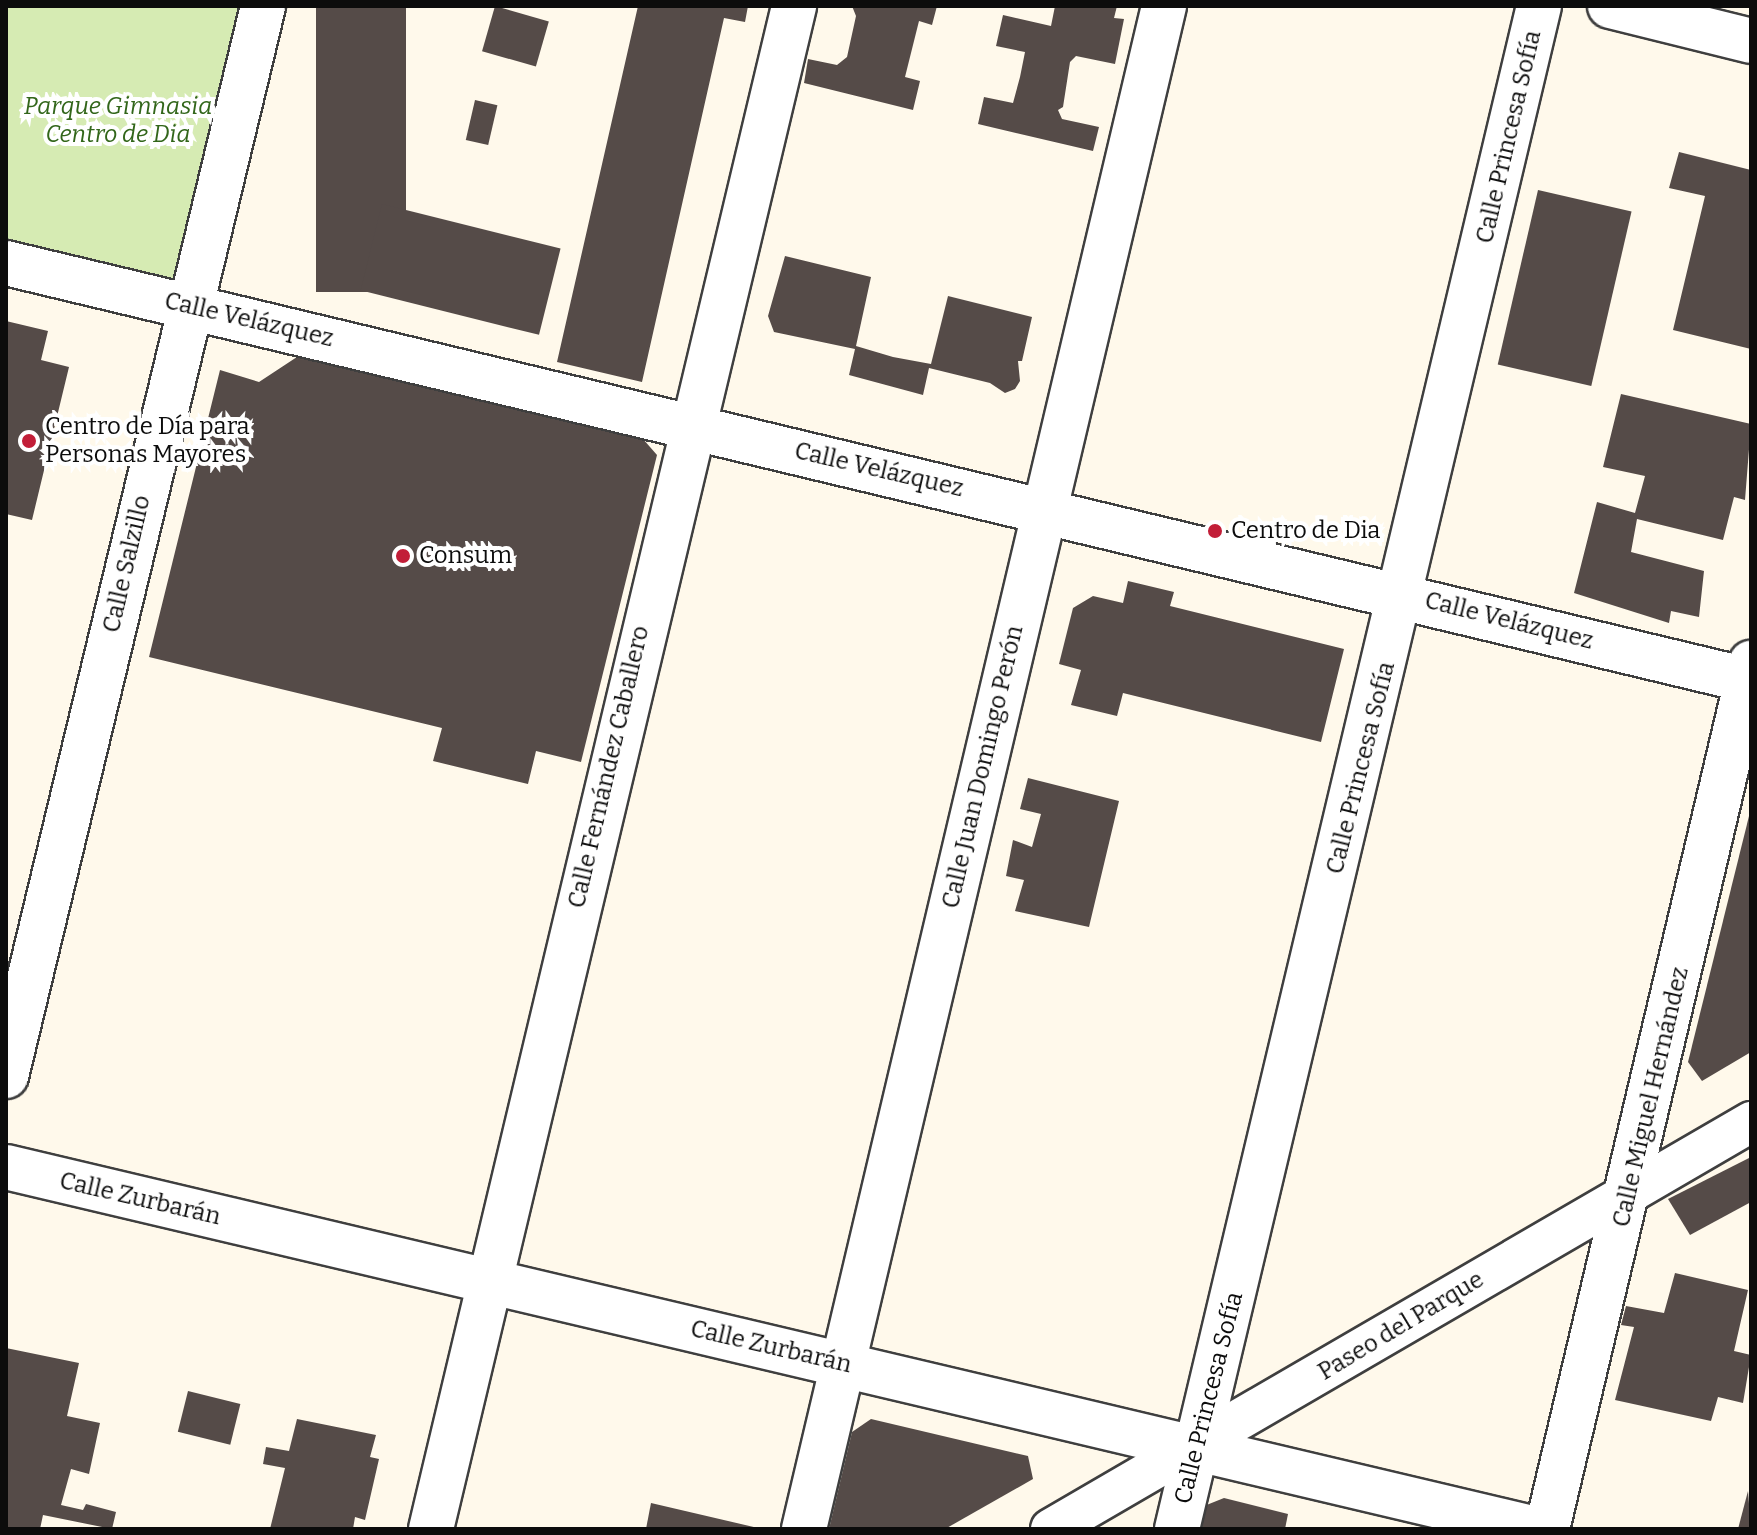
<!DOCTYPE html>
<meta charset="utf-8">
<style>
body{margin:0}
#map{position:relative;width:1757px;height:1535px;overflow:hidden;background:#fff9eb;font-family:Bitter,serif}
div>[style]{position:absolute}
[style*='--x']{left:calc(var(--x)*1px);top:calc(var(--y)*1px);width:calc(var(--w)*1px);rotate:calc(var(--a)*1deg)}
.green>*{inset:0;background:#d6ebb3}
.building>*{inset:0;background:#554b48;transform-origin:0 0}
.roads{filter:drop-shadow(2px 0 #3f3f3f) drop-shadow(-2px 0 #3f3f3f) drop-shadow(0 2px #3f3f3f) drop-shadow(0 -2px #3f3f3f)}
.pedestrian>*{height:40px;margin:-20px;padding:0 20px;transform-origin:20px;border-radius:20px;background:#fff}
.minor>*{height:44px;margin:-22px;padding:0 22px;transform-origin:22px;border-radius:22px;background:#fff}
.dots>*{width:22px;height:22px;translate:-50% -50%;box-sizing:border-box;border:4px solid #fff;border-radius:50%}
span{translate:-50% -50%;white-space:nowrap;text-align:center;line-height:1.15;-webkit-text-stroke:8px #fff;paint-order:stroke}
.park-label{font-size:24px;color:#32661a;font-style:italic}
.street-label{font-size:24px;color:#0c0c0c}
.poi-label{font-size:24px;color:#0c0c0c}
.left{translate:0 -50%;text-align:left}
.frame{position:absolute;inset:0;border:8px solid #0c0c0c;pointer-events:none}
</style>
<div id="map">
<div class="green">
<i style="clip-path:polygon(6px 6px,263px 6px,188px 306px,6px 263px)"></i>
</div>
<div class="building">
<i style="left:316px;top:6px;width:90px;height:286px"></i>
<i style="left:495px;top:6px;width:56px;height:47px;rotate:16deg"></i>
<i style="clip-path:polygon(638px 6px,748px 6px,745px 22px,724px 18px,642px 382px,557px 362px)"></i>
<i style="clip-path:polygon(852px 6px,937px 6px,932px 25px,919px 21px,905px 77px,920px 81px,913px 110px,804px 83px,808px 59px,837px 65px,847px 57px,856px 16px)"></i>
<i style="clip-path:polygon(1055px 6px,1117px 6px,1114px 18px,1124px 19px,1115px 64px,1076px 56px,1070px 62px,1063px 107px,1058px 110px,1062px 119px,1099px 127px,1093px 151px,978px 124px,984px 97px,1013px 103px,1020px 77px,1025px 52px,996px 46px,1003px 15px,1051px 26px)"></i>
<i style="left:475px;top:100px;width:23px;height:41px;rotate:13deg"></i>
<i style="clip-path:polygon(1679px 152px,1751px 170px,1751px 349px,1673px 330px,1705px 196px,1669px 188px)"></i>
<i style="left:1538px;top:190px;width:96px;height:179px;rotate:13deg"></i>
<i style="left:382px;top:204px;width:184px;height:89px;rotate:14deg"></i>
<i style="clip-path:polygon(785px 256px,871px 277px,856px 346px,893px 357px,931px 364px,948px 296px,1032px 317px,1022px 361px,1018px 361px,1020px 381px,1015px 389px,1005px 393px,990px 383px,929px 368px,923px 395px,849px 375px,855px 349px,774px 332px,768px 316px)"></i>
<i style="clip-path:polygon(6px 321px,48px 331px,41px 360px,69px 367px,32px 520px,6px 514px)"></i>
<i style="clip-path:polygon(300px 355px,643px 439px,657px 455px,581px 762px,536px 751px,528px 784px,433px 761px,442px 728px,149px 657px,220px 370px,259px 382px)"></i>
<i style="clip-path:polygon(1621px 394px,1751px 424px,1745px 500px,1734px 497px,1723px 540px,1637px 519px,1631px 552px,1704px 571px,1699px 617px,1671px 611px,1669px 623px,1574px 593px,1597px 502px,1635px 513px,1645px 476px,1603px 467px)"></i>
<i style="clip-path:polygon(1128px 581px,1174px 592px,1170px 606px,1344px 649px,1321px 742px,1123px 693px,1117px 716px,1071px 705px,1081px 670px,1059px 664px,1073px 608px,1093px 596px,1123px 603px)"></i>
<i style="clip-path:polygon(1028px 778px,1119px 801px,1089px 927px,1015px 911px,1024px 880px,1006px 876px,1013px 840px,1032px 847px,1041px 814px,1020px 809px)"></i>
<i style="clip-path:polygon(1751px 808px,1751px 1052px,1702px 1081px,1688px 1062px)"></i>
<i style="clip-path:polygon(1751px 1157px,1751px 1202px,1690px 1235px,1668px 1199px)"></i>
<i style="clip-path:polygon(1675px 1273px,1748px 1290px,1734px 1351px,1751px 1355px,1743px 1403px,1718px 1397px,1711px 1421px,1615px 1400px,1634px 1327px,1621px 1325px,1626px 1306px,1664px 1313px)"></i>
<i style="clip-path:polygon(6px 1348px,79px 1363px,67px 1416px,100px 1423px,89px 1474px,71px 1469px,61px 1505px,83px 1510px,86px 1504px,116px 1512px,112px 1529px,43px 1515px,40px 1529px,6px 1529px)"></i>
<i style="left:188px;top:1391px;width:54px;height:42px;rotate:14deg"></i>
<i style="clip-path:polygon(297px 1419px,376px 1435px,370px 1457px,379px 1459px,365px 1520px,355px 1517px,353px 1529px,270px 1529px,285px 1468px,263px 1464px,266px 1447px,289px 1451px)"></i>
<i style="clip-path:polygon(871px 1419px,1028px 1456px,1033px 1479px,945px 1529px,829px 1529px,852px 1432px)"></i>
<i style="clip-path:polygon(1748px 1491px,1751px 1529px,1738px 1529px)"></i>
<i style="clip-path:polygon(1224px 1498px,1288px 1514px,1285px 1529px,1199px 1529px,1204px 1506px)"></i>
<i style="clip-path:polygon(651px 1503px,758px 1528px,758px 1529px,646px 1529px)"></i>
</div>
<div class="roads">
<div class="pedestrian">
<i style="--x:1051;--y:1529;--w:810;--a:-30.17"></i>
</div>
<div class="minor">
<i style="--x:1610;--y:6;--w:145;--a:13.9"></i>
<i style="--x:6;--y:263;--w:1794;--a:13.47"></i>
<i style="--x:6;--y:1076;--w:1100;--a:-76.49"></i>
<i style="--x:6;--y:1167;--w:1572;--a:13.31"></i>
<i style="--x:431;--y:1529;--w:1566;--a:-76.59"></i>
<i style="--x:804;--y:1529;--w:1565;--a:-76.7"></i>
<i style="--x:1177;--y:1529;--w:1565;--a:-76.63"></i>
<i style="--x:1547;--y:1529;--w:890;--a:-76.74"></i>
</div>
</div>
<div class="dots">
<i style="left:29px;top:441px;background:#c21e38"></i>
<i style="left:1215px;top:531px;background:#c21e38"></i>
<i style="left:403px;top:556px;background:#c21e38"></i>
</div>
<div class="park-label">
<span style="left:118px;top:121px">Parque Gimnasia<br>Centro de Dia</span>
</div>
<div class="street-label">
<span style="left:1509px;top:137px;rotate:-77deg">Calle Princesa Sofía</span>
<span style="left:249px;top:320px;rotate:13deg">Calle Velázquez</span>
<span style="left:879px;top:470px;rotate:13deg">Calle Velázquez</span>
<span style="left:127px;top:564px;rotate:-77deg">Calle Salzillo</span>
<span style="left:1509px;top:621px;rotate:14deg">Calle Velázquez</span>
<span style="left:609px;top:767px;rotate:-77deg">Calle Fernández Caballero</span>
<span style="left:983px;top:767px;rotate:-77deg">Calle Juan Domingo Perón</span>
<span style="left:1361px;top:768px;rotate:-76deg">Calle Princesa Sofía</span>
<span style="left:1651px;top:1097px;rotate:-77deg">Calle Miguel Hernández</span>
<span style="left:140px;top:1199px;rotate:13deg">Calle Zurbarán</span>
<span style="left:1401px;top:1326px;rotate:-31deg">Paseo del Parque</span>
<span style="left:771px;top:1347px;rotate:13deg">Calle Zurbarán</span>
<span style="left:1209px;top:1398px;rotate:-76deg">Calle Princesa Sofía</span>
</div>
<div class="poi-label">
<span class="left" style="left:45px;top:441px">Centro de Día para<br>Personas Mayores</span>
<span class="left" style="left:1231px;top:531px">Centro de Dia</span>
<span class="left" style="left:419px;top:556px">Consum</span>
</div>
<div class="frame"></div>
</div>
